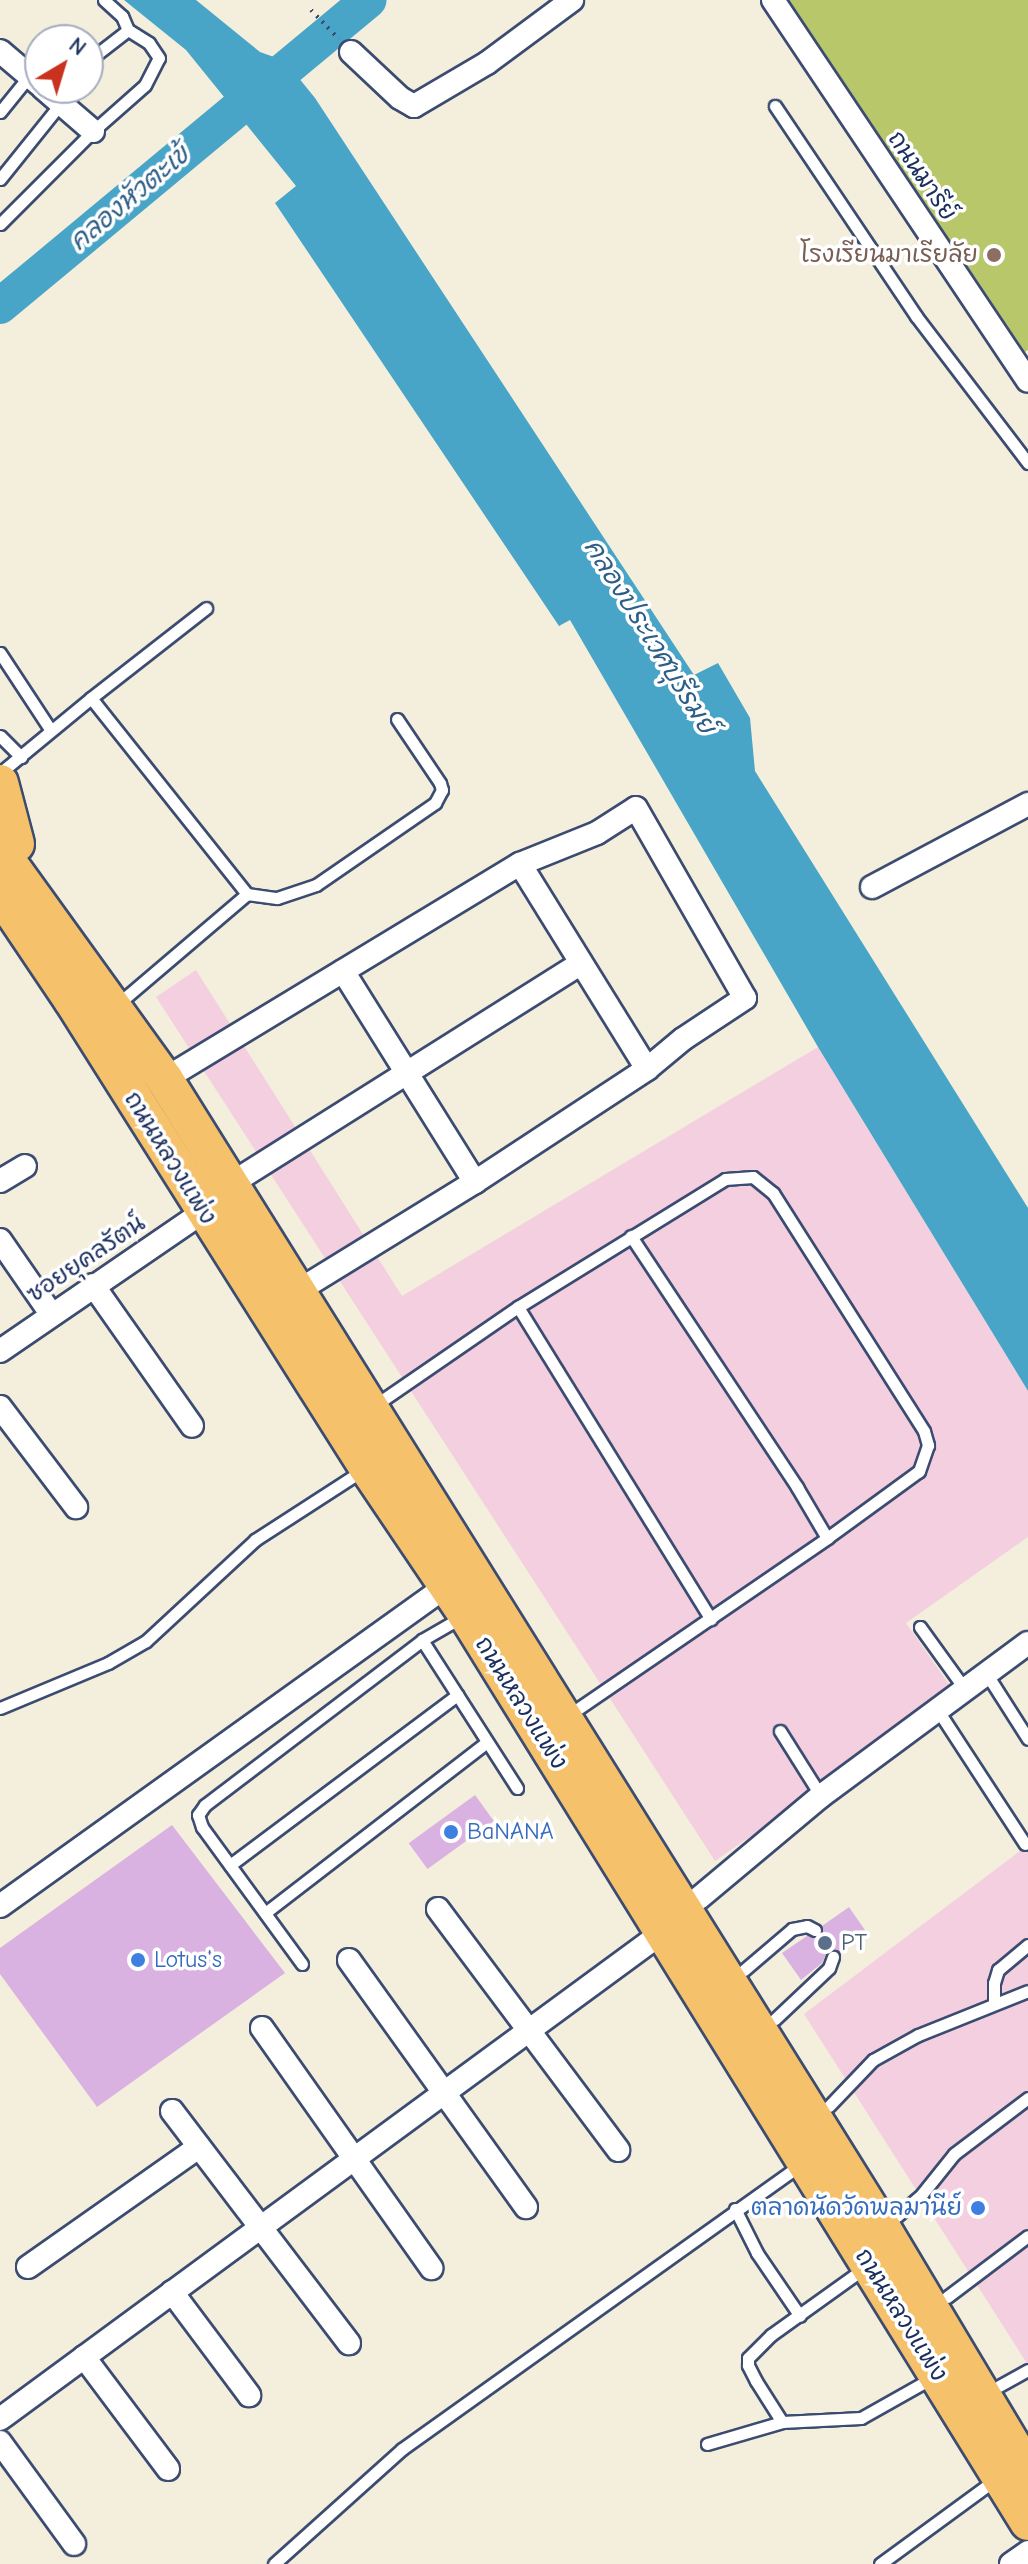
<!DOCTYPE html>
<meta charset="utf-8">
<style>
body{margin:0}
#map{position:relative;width:1028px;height:2564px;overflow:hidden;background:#f4efdc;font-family:"Comic Neue","Playpen Sans Thai",sans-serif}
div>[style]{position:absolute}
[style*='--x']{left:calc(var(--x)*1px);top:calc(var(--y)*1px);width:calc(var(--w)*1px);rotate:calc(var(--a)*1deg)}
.built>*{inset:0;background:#f3cfe0}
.green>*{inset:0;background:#b7c769}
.water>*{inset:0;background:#48a5c7}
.river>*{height:36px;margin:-18px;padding:0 18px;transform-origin:18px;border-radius:18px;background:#48a5c7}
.building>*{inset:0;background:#dab2e2;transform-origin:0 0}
.path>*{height:4px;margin-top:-2px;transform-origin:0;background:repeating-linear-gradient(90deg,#3c4c71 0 2px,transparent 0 8px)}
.roads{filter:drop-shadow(2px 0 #3c4c71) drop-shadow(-2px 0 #3c4c71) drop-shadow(0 2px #3c4c71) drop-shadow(0 -2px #3c4c71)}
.service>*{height:11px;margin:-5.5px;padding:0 5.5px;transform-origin:5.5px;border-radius:5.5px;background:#fff}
.minor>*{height:22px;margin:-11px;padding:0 11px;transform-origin:11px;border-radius:11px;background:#fff}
.primary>*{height:36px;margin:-18px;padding:0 18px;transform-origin:18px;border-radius:18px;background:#f5c16b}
.dots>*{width:22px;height:22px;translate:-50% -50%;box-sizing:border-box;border:4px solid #fff;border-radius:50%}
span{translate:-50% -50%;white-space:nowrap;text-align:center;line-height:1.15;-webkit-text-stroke:7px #fff;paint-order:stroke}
.street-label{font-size:24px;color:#1b2f5e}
.education-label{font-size:24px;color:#785e54}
.right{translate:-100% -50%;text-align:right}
.shop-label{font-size:24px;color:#366cbe}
.left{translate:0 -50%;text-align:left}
.service-label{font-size:24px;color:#4e5e75}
.water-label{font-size:26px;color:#2d5e88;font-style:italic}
.north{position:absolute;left:24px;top:24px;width:80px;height:80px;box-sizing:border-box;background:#fff;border:2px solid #a4acbf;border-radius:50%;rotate:38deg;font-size:22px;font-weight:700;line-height:32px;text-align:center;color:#1b2f5e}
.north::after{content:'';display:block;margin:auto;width:28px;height:36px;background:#c8321e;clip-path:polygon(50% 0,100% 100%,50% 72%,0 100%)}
</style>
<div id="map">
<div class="built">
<i style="clip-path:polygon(196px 970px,402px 1296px,818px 1047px,1028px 1391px,1028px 1537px,906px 1623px,951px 1687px,807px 1797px,715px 1861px,156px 997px)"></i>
<i style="clip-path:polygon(1028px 1845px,1028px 2365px,804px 2014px)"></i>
</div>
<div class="green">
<i style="clip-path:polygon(789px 0,1028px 0,1028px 350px,1025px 352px)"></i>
</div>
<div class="water">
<i style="clip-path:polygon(124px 0,196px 0,260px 52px,285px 61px,315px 98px,694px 675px,718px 663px,750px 718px,755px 771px,1028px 1208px,1028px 1391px,818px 1047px,570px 620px,559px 626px,275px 203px,296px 186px,186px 50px)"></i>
</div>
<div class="river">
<i style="--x:0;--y:306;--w:479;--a:-39.7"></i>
</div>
<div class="building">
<i style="left:475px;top:1795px;width:32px;height:82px;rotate:54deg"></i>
<i style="clip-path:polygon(172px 1825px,285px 1973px,97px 2107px,0 1974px,0 1948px)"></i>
<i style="clip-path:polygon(849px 1907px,867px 1933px,840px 1952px,828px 1950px,822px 1963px,801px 1980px,782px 1953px,807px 1936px,820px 1937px,822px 1926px)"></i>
</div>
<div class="path">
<i style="--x:311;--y:10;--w:40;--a:46"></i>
</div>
<div class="roads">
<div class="service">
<i style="--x:104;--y:0;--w:24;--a:42"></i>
<i style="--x:122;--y:16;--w:15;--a:67"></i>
<i style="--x:775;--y:106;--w:253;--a:56.1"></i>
<i style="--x:916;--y:316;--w:185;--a:52.7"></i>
<i style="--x:0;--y:112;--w:46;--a:-51.1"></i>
<i style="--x:0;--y:179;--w:97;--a:-51.2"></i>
<i style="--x:0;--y:224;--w:132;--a:-45"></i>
<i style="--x:93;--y:131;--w:69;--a:-41.5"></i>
<i style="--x:145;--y:85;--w:30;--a:-63"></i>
<i style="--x:159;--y:58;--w:18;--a:-124"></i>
<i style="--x:149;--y:43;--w:25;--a:-148"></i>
<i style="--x:128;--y:30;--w:51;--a:142.2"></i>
<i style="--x:0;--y:653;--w:91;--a:56.7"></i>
<i style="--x:91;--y:698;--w:146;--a:-38"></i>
<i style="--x:0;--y:736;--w:30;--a:45"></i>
<i style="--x:0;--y:773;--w:118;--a:-39.5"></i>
<i style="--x:91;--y:698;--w:251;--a:51.5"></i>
<i style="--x:247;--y:894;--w:160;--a:139.6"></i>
<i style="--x:247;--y:894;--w:30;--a:8"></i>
<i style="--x:277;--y:898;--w:41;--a:-18.4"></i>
<i style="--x:316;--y:885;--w:145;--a:-34.6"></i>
<i style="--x:435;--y:803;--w:15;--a:-62"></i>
<i style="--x:442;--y:790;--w:7;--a:-106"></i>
<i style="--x:440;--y:783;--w:77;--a:-123.9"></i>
<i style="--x:518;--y:1307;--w:367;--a:58.3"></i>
<i style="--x:384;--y:1399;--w:163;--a:-34.5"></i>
<i style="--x:518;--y:1307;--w:243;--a:-31.7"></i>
<i style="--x:725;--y:1179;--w:28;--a:-4"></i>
<i style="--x:753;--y:1177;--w:26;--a:39"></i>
<i style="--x:773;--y:1193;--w:282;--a:57.6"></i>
<i style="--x:924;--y:1431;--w:15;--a:74"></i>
<i style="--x:928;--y:1445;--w:28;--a:109"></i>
<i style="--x:919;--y:1471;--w:114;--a:143.9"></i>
<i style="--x:920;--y:1627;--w:75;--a:54.2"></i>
<i style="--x:422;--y:1640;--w:176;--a:57.3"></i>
<i style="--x:986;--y:1673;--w:78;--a:57.5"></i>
<i style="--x:0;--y:1708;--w:117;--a:-22.6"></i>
<i style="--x:108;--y:1663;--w:44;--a:-30.1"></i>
<i style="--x:146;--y:1641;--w:149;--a:-42.8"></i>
<i style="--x:255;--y:1540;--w:129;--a:-32.9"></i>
<i style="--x:579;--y:1708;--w:301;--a:-34.4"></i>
<i style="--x:827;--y:1538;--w:59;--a:-120.5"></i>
<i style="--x:797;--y:1487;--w:301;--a:-123.5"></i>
<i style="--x:937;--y:1709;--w:161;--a:56.9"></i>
<i style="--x:780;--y:1731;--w:77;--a:57.8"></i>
<i style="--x:230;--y:1865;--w:284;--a:-36.8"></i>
<i style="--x:265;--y:1913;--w:280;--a:-37.6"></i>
<i style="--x:302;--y:1964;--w:170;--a:-126.1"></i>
<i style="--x:202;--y:1827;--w:13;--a:-108"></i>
<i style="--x:198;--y:1815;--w:12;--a:-55"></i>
<i style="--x:205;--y:1805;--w:273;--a:-37.2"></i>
<i style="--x:422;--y:1640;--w:46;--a:-29.9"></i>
<i style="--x:744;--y:1970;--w:63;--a:-40.5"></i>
<i style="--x:792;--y:1929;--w:15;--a:-11"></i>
<i style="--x:807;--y:1926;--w:9;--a:27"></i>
<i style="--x:994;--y:2003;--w:20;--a:-90"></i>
<i style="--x:994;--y:1983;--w:14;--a:-73"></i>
<i style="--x:998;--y:1970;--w:39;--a:-40"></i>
<i style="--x:775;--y:2019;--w:74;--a:-43.4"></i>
<i style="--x:829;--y:1968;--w:12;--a:-70"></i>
<i style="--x:829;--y:2106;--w:64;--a:-46.3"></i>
<i style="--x:873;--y:2060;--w:51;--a:-29.1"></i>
<i style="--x:918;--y:2035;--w:118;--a:-21.8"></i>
<i style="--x:735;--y:2209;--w:49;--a:63.4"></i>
<i style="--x:757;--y:2253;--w:76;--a:55.7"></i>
<i style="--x:897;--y:2216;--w:33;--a:-41"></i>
<i style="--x:922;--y:2194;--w:51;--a:-51.3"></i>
<i style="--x:954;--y:2154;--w:93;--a:-37.1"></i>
<i style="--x:947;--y:2297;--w:101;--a:-37"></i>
<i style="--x:999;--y:2386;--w:33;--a:-29"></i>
<i style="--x:782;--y:2422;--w:49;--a:-122.4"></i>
<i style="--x:756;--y:2381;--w:18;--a:-117"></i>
<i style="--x:748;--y:2365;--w:7;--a:-90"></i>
<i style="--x:748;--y:2358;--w:33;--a:-45"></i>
<i style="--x:771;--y:2335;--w:117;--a:-35.6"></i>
<i style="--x:707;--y:2444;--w:78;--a:-16.3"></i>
<i style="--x:782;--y:2422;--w:79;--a:-2.9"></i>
<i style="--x:861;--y:2418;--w:81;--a:-29.4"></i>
<i style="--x:274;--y:2564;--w:172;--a:-41.9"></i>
<i style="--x:402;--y:2449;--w:491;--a:-35.5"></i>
<i style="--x:880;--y:2564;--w:144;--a:-36.2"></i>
</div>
<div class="minor">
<i style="--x:773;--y:0;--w:458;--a:56.2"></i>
<i style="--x:0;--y:51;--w:52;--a:40.4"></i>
<i style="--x:351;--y:52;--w:67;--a:43.2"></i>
<i style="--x:400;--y:98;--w:16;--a:30"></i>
<i style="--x:414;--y:106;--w:85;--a:-30.5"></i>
<i style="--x:487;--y:63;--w:106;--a:-36.5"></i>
<i style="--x:43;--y:88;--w:66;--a:40.7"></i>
<i style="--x:520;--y:864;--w:241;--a:58.2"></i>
<i style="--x:872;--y:887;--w:177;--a:-28"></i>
<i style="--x:343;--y:971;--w:249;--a:58"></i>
<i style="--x:173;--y:1074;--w:406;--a:-31.2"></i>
<i style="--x:520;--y:864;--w:83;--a:-21.9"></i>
<i style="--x:597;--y:833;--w:46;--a:-32.7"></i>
<i style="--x:636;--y:808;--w:219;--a:60.2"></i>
<i style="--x:745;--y:998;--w:74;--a:146.5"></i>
<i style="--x:683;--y:1039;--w:47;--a:140.2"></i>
<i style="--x:647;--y:1069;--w:206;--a:146.7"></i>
<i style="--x:475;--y:1182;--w:195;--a:148.4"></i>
<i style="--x:240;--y:1178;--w:403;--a:-32.2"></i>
<i style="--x:0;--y:1181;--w:29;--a:-31"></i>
<i style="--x:0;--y:1240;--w:90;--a:55.4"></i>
<i style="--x:93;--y:1285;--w:172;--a:54.9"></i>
<i style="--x:0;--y:1351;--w:246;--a:-34.4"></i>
<i style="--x:0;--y:1407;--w:126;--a:52.8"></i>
<i style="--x:699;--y:1898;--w:159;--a:-39.9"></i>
<i style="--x:821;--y:1796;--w:257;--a:-36.5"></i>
<i style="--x:0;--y:1906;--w:548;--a:-35.63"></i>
<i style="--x:438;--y:1909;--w:301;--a:53.2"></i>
<i style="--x:349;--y:1960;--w:304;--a:54.4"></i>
<i style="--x:262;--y:2028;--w:294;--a:54.8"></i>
<i style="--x:172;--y:2111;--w:292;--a:52.7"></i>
<i style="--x:28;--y:2267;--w:209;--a:-35.1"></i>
<i style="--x:172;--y:2292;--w:129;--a:53.2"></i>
<i style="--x:84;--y:2357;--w:140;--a:53.1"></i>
<i style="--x:0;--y:2419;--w:823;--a:-36.3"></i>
<i style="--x:0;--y:2442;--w:126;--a:54"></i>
<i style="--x:1011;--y:2564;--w:21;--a:-35"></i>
</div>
<div class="primary">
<i style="--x:0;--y:783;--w:63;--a:75.3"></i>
<i style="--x:0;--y:851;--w:282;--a:54.2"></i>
<i style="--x:165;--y:1080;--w:1357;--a:58.01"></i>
<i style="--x:884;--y:2231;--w:281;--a:59.1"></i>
<i style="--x:0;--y:893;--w:129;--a:56.1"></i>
<i style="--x:72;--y:1000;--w:552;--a:57.72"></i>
<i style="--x:367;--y:1467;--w:177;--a:56"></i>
<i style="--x:466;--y:1614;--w:1068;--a:58.24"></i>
</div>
</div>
<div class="dots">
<i style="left:994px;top:255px;background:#8d6e63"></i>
<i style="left:451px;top:1832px;background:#3f7fe0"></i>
<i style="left:825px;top:1943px;background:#5c6f8a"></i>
<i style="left:138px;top:1960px;background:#3f7fe0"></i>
<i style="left:978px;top:2208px;background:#3f7fe0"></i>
</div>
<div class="street-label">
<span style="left:922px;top:176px;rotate:56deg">ถนนมารีย์</span>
<span style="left:170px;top:1158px;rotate:58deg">ถนนหลวงแพ่ง</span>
<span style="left:86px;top:1259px;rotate:-34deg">ซอยยุคลรัตน์</span>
<span style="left:521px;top:1703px;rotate:58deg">ถนนหลวงแพ่ง</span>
<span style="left:901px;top:2315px;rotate:58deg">ถนนหลวงแพ่ง</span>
</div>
<div class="education-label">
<span class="right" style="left:978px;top:255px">โรงเรียนมาเรียลัย</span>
</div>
<div class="shop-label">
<span class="left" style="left:467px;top:1832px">BaNANA</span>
<span class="left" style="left:154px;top:1960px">Lotus's</span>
<span class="right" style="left:962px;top:2208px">ตลาดนัดวัดพลมานีย์</span>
</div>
<div class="service-label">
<span class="left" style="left:841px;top:1943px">PT</span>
</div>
<div class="water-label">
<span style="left:130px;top:199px;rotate:-40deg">คลองหัวตะเข้</span>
<span style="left:649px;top:637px;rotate:58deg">คลองประเวศบุรีรมย์</span>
</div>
<div class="north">N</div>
</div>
